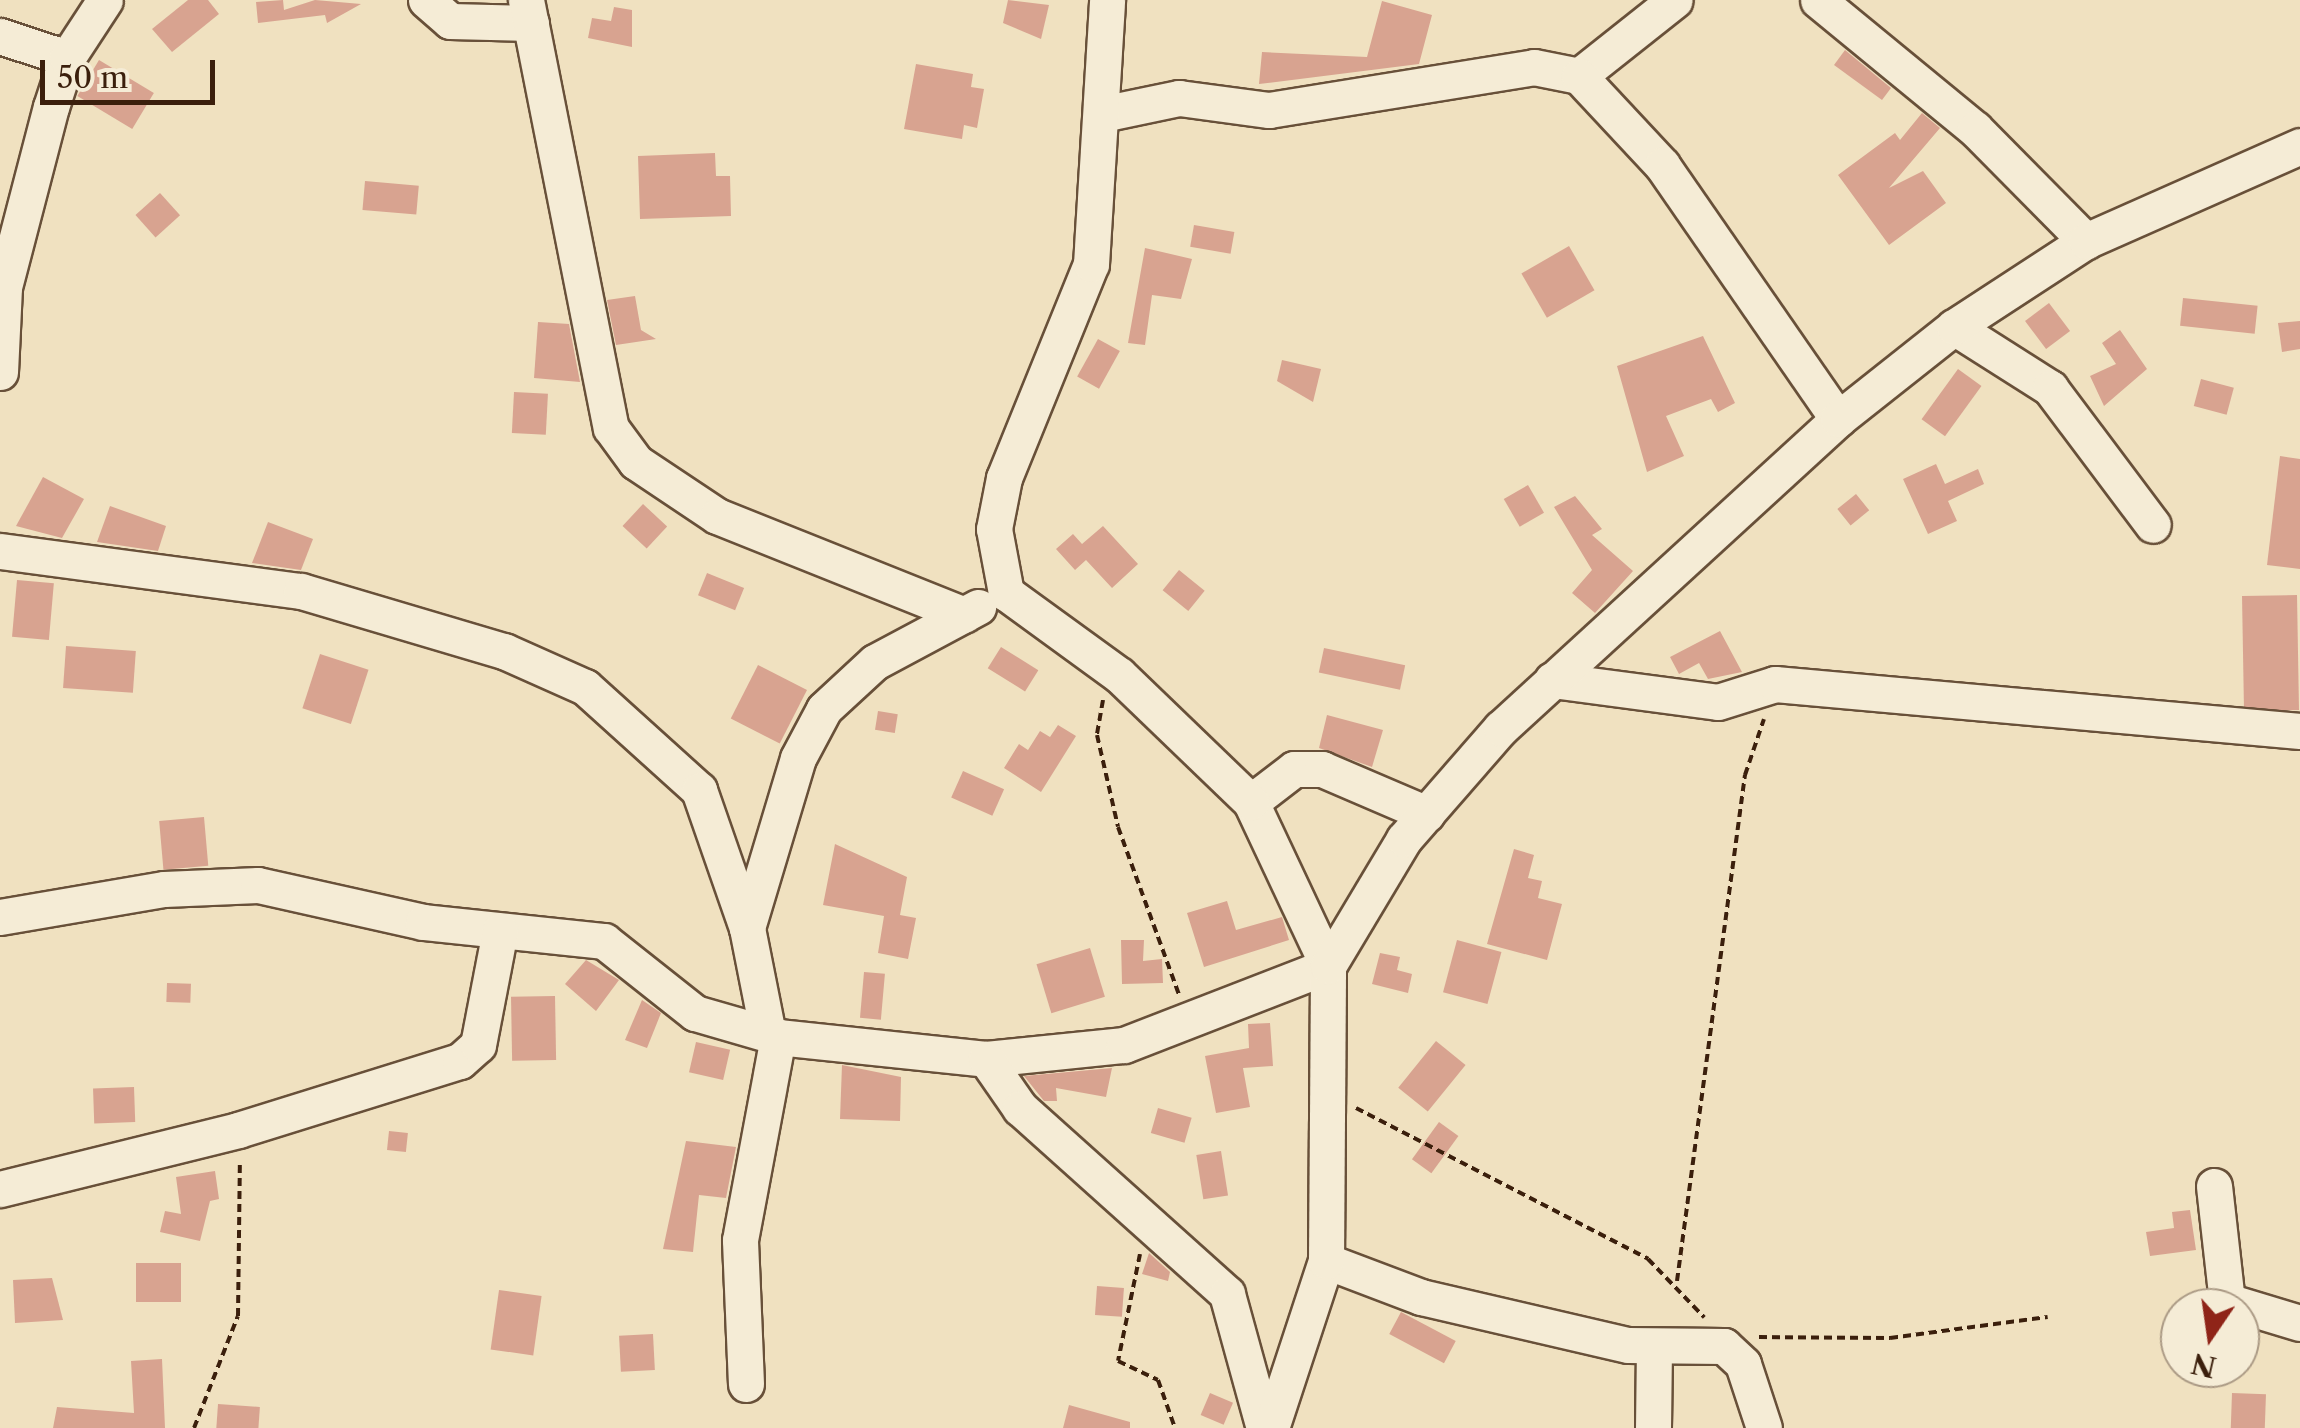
<!DOCTYPE html>
<style>
body{margin:0}
#map{position:relative;width:2300px;height:1428px;overflow:hidden;background:#f0e1c0;font-family:"Libre Caslon Text",serif}
div>[style]{position:absolute}
[style*='--x']{left:calc(var(--x)*1px);top:calc(var(--y)*1px);width:calc(var(--w)*1px);rotate:calc(var(--a)*1deg)}
.building>*{inset:0;background:#d8a390;transform-origin:0 0}
.path>*{height:4px;margin-top:-2px;transform-origin:0;background:repeating-linear-gradient(90deg,#3b1f0c 0 8px,transparent 0 13px)}
.roads{filter:drop-shadow(2px 0 #685039) drop-shadow(-2px 0 #685039) drop-shadow(0 2px #685039) drop-shadow(0 -2px #685039)}
.minor>*{height:35px;margin:-17.5px;padding:0 17.5px;transform-origin:17.5px;border-radius:17.5px;background:#f5ecd6}
span{translate:-50% -50%;white-space:nowrap;text-align:center;line-height:1.15;-webkit-text-stroke:8px #f5ecd6;paint-order:stroke}
.north{position:absolute;left:2160px;top:1288px;width:100px;height:100px;box-sizing:border-box;background:#f5ecd6;border:2px solid #ab9a85;border-radius:50%;rotate:193deg;font-size:28px;font-weight:700;line-height:40px;text-align:center;color:#3b1f0c}
.north::after{content:'';display:block;margin:auto;width:35px;height:45px;background:#8f2418;clip-path:polygon(50% 0,100% 100%,50% 72%,0 100%)}
.scale{position:absolute;left:40px;top:60px;width:175px;height:45px;box-sizing:border-box;border:5px solid #3b1f0c;border-top:0;padding-left:12px;font-size:30px;line-height:35px;white-space:nowrap;color:#3b1f0c;-webkit-text-stroke:8px #f5ecd6;paint-order:stroke}
</style>
<div id="map">
<div class="building">
<i style="clip-path:polygon(188px 0,208px 0,219px 14px,172px 52px,152px 29px)"></i>
<i style="clip-path:polygon(283px 0,284px 10px,315px 0,361px 4px,327px 23px,325px 15px,258px 23px,256px 2px)"></i>
<i style="clip-path:polygon(1008px 0,1049px 5px,1041px 39px,1003px 23px)"></i>
<i style="clip-path:polygon(1382px 1px,1432px 15px,1419px 64px,1259px 84px,1262px 52px,1367px 57px)"></i>
<i style="clip-path:polygon(614px 7px,632px 10px,632px 47px,588px 38px,592px 18px,611px 21px)"></i>
<i style="clip-path:polygon(1845px 50px,1891px 88px,1882px 100px,1834px 65px)"></i>
<i style="left:99px;top:60px;width:64px;height:42px;rotate:31deg"></i>
<i style="clip-path:polygon(916px 64px,973px 74px,971px 87px,984px 89px,977px 128px,964px 125px,962px 139px,904px 129px)"></i>
<i style="clip-path:polygon(1922px 113px,1940px 128px,1889px 188px,1923px 171px,1946px 203px,1889px 245px,1838px 175px,1895px 133px,1900px 140px)"></i>
<i style="clip-path:polygon(715px 153px,716px 176px,730px 176px,731px 216px,640px 219px,638px 156px)"></i>
<i style="left:365px;top:181px;width:54px;height:29px;rotate:5deg"></i>
<i style="left:160px;top:193px;width:30px;height:33px;rotate:48deg"></i>
<i style="left:1194px;top:225px;width:41px;height:22px;rotate:10deg"></i>
<i style="left:1569px;top:246px;width:51px;height:55px;rotate:60deg"></i>
<i style="clip-path:polygon(1145px 248px,1192px 259px,1181px 299px,1152px 295px,1145px 345px,1128px 343px)"></i>
<i style="clip-path:polygon(635px 296px,641px 330px,656px 339px,616px 345px,607px 300px)"></i>
<i style="left:2183px;top:298px;width:75px;height:28px;rotate:6deg"></i>
<i style="left:2049px;top:303px;width:35px;height:30px;rotate:53deg"></i>
<i style="clip-path:polygon(2300px 321px,2300px 349px,2282px 352px,2278px 323px)"></i>
<i style="clip-path:polygon(538px 322px,569px 324px,580px 382px,534px 378px)"></i>
<i style="clip-path:polygon(2120px 330px,2147px 369px,2104px 406px,2090px 376px,2116px 364px,2102px 343px)"></i>
<i style="clip-path:polygon(1703px 336px,1735px 403px,1718px 412px,1711px 399px,1666px 416px,1684px 456px,1647px 472px,1617px 366px)"></i>
<i style="left:1098px;top:339px;width:25px;height:43px;rotate:29deg"></i>
<i style="clip-path:polygon(1282px 360px,1321px 369px,1313px 402px,1277px 381px)"></i>
<i style="left:1958px;top:369px;width:29px;height:62px;rotate:36deg"></i>
<i style="left:2201px;top:379px;width:34px;height:28px;rotate:15deg"></i>
<i style="left:514px;top:392px;width:34px;height:41px;rotate:3deg"></i>
<i style="clip-path:polygon(2280px 456px,2300px 459px,2300px 569px,2267px 565px)"></i>
<i style="clip-path:polygon(1936px 464px,1945px 484px,1978px 469px,1984px 484px,1948px 501px,1957px 521px,1928px 534px,1903px 479px)"></i>
<i style="clip-path:polygon(43px 477px,84px 499px,62px 538px,16px 526px)"></i>
<i style="left:1528px;top:485px;width:32px;height:28px;rotate:60deg"></i>
<i style="left:1856px;top:494px;width:21px;height:24px;rotate:51deg"></i>
<i style="clip-path:polygon(1575px 496px,1602px 529px,1592px 535px,1633px 571px,1595px 613px,1572px 593px,1592px 570px,1554px 507px)"></i>
<i style="left:643px;top:504px;width:33px;height:30px;rotate:43deg"></i>
<i style="clip-path:polygon(110px 506px,166px 526px,158px 551px,97px 542px)"></i>
<i style="clip-path:polygon(268px 522px,313px 539px,301px 570px,252px 563px)"></i>
<i style="clip-path:polygon(1103px 526px,1138px 564px,1112px 588px,1086px 560px,1075px 570px,1056px 549px,1073px 534px,1082px 544px)"></i>
<i style="left:1179px;top:570px;width:33px;height:26px;rotate:39deg"></i>
<i style="left:707px;top:573px;width:40px;height:24px;rotate:22deg"></i>
<i style="left:17px;top:580px;width:37px;height:57px;rotate:5deg"></i>
<i style="left:2297px;top:595px;width:115px;height:55px;rotate:89deg"></i>
<i style="clip-path:polygon(1720px 631px,1742px 672px,1708px 679px,1699px 663px,1679px 674px,1670px 657px)"></i>
<i style="left:66px;top:646px;width:70px;height:42px;rotate:4deg"></i>
<i style="left:1001px;top:647px;width:44px;height:25px;rotate:32deg"></i>
<i style="left:1324px;top:648px;width:83px;height:25px;rotate:12deg"></i>
<i style="left:320px;top:654px;width:51px;height:57px;rotate:18deg"></i>
<i style="left:758px;top:665px;width:55px;height:60px;rotate:27deg"></i>
<i style="left:878px;top:711px;width:20px;height:19px;rotate:9deg"></i>
<i style="clip-path:polygon(1327px 715px,1383px 730px,1372px 767px,1319px 748px)"></i>
<i style="clip-path:polygon(1058px 725px,1076px 736px,1041px 792px,1004px 768px,1019px 744px,1028px 750px,1040px 731px,1050px 737px)"></i>
<i style="left:963px;top:771px;width:45px;height:29px;rotate:24deg"></i>
<i style="left:204px;top:817px;width:49px;height:45px;rotate:85deg"></i>
<i style="clip-path:polygon(835px 844px,907px 877px,900px 915px,916px 918px,908px 959px,878px 953px,884px 916px,823px 905px)"></i>
<i style="clip-path:polygon(1514px 849px,1534px 855px,1528px 878px,1542px 881px,1538px 898px,1562px 904px,1547px 960px,1487px 944px)"></i>
<i style="clip-path:polygon(1227px 901px,1236px 930px,1282px 917px,1289px 940px,1204px 967px,1187px 913px)"></i>
<i style="clip-path:polygon(1121px 940px,1144px 940px,1143px 961px,1162px 959px,1163px 983px,1122px 984px)"></i>
<i style="left:1457px;top:940px;width:46px;height:54px;rotate:15deg"></i>
<i style="left:1090px;top:948px;width:51px;height:56px;rotate:73deg"></i>
<i style="clip-path:polygon(1380px 953px,1400px 957px,1397px 970px,1412px 974px,1408px 993px,1372px 984px)"></i>
<i style="clip-path:polygon(586px 960px,619px 980px,596px 1011px,565px 984px)"></i>
<i style="left:864px;top:972px;width:21px;height:46px;rotate:5deg"></i>
<i style="left:167px;top:983px;width:24px;height:19px;rotate:2deg"></i>
<i style="left:555px;top:996px;width:64px;height:44px;rotate:89deg"></i>
<i style="clip-path:polygon(642px 1000px,661px 1013px,647px 1048px,625px 1040px)"></i>
<i style="clip-path:polygon(1270px 1023px,1273px 1066px,1243px 1068px,1250px 1107px,1216px 1113px,1205px 1056px,1249px 1048px,1248px 1024px)"></i>
<i style="left:1436px;top:1041px;width:38px;height:60px;rotate:39deg"></i>
<i style="left:696px;top:1042px;width:35px;height:31px;rotate:13deg"></i>
<i style="clip-path:polygon(842px 1065px,901px 1077px,900px 1121px,840px 1119px)"></i>
<i style="clip-path:polygon(1112px 1068px,1106px 1097px,1056px 1088px,1057px 1101px,1044px 1101px,1024px 1076px)"></i>
<i style="left:134px;top:1087px;width:35px;height:41px;rotate:88deg"></i>
<i style="left:1158px;top:1108px;width:35px;height:26px;rotate:16deg"></i>
<i style="left:1439px;top:1122px;width:24px;height:46px;rotate:36deg"></i>
<i style="left:389px;top:1131px;width:19px;height:19px;rotate:6deg"></i>
<i style="clip-path:polygon(686px 1141px,736px 1147px,726px 1198px,699px 1195px,693px 1252px,663px 1249px)"></i>
<i style="left:1221px;top:1151px;width:45px;height:25px;rotate:81deg"></i>
<i style="clip-path:polygon(215px 1171px,219px 1199px,210px 1201px,200px 1241px,160px 1232px,165px 1211px,181px 1214px,176px 1177px)"></i>
<i style="clip-path:polygon(2190px 1210px,2196px 1250px,2150px 1256px,2146px 1232px,2174px 1228px,2172px 1212px)"></i>
<i style="clip-path:polygon(1149px 1253px,1170px 1272px,1168px 1281px,1142px 1274px)"></i>
<i style="left:136px;top:1263px;width:45px;height:39px"></i>
<i style="clip-path:polygon(52px 1278px,63px 1320px,15px 1323px,13px 1280px)"></i>
<i style="left:1097px;top:1286px;width:27px;height:29px;rotate:4deg"></i>
<i style="left:499px;top:1290px;width:43px;height:60px;rotate:8deg"></i>
<i style="left:1401px;top:1312px;width:62px;height:25px;rotate:28deg"></i>
<i style="left:653px;top:1334px;width:36px;height:34px;rotate:87deg"></i>
<i style="clip-path:polygon(162px 1359px,165px 1428px,53px 1428px,57px 1407px,134px 1413px,131px 1361px)"></i>
<i style="left:1210px;top:1393px;width:25px;height:24px;rotate:23deg"></i>
<i style="left:2232px;top:1393px;width:34px;height:35px;rotate:2deg"></i>
<i style="left:218px;top:1404px;width:42px;height:24px;rotate:4deg"></i>
<i style="clip-path:polygon(1069px 1405px,1130px 1422px,1130px 1428px,1063px 1428px)"></i>
</div>
<div class="path">
<i style="--x:1103;--y:700;--w:36;--a:100"></i>
<i style="--x:1097;--y:735;--w:94;--a:77.1"></i>
<i style="--x:1118;--y:827;--w:179;--a:70"></i>
<i style="--x:1356;--y:1108;--w:329;--a:27.3"></i>
<i style="--x:1648;--y:1259;--w:81;--a:46"></i>
<i style="--x:1140;--y:1254;--w:109;--a:101.6"></i>
<i style="--x:1118;--y:1361;--w:44;--a:25.4"></i>
<i style="--x:1158;--y:1380;--w:51;--a:70.5"></i>
<i style="--x:1677;--y:1281;--w:511;--a:-82.35"></i>
<i style="--x:1745;--y:775;--w:59;--a:-71.3"></i>
<i style="--x:1759;--y:1337;--w:131;--a:0.4"></i>
<i style="--x:1890;--y:1338;--w:159;--a:-7.6"></i>
<i style="--x:194;--y:1428;--w:120;--a:-68.6"></i>
<i style="--x:238;--y:1316;--w:155;--a:-89.3"></i>
</div>
<div class="roads">
<div class="minor">
<i style="--x:426;--y:0;--w:32;--a:41"></i>
<i style="--x:450;--y:21;--w:81;--a:1.4"></i>
<i style="--x:526;--y:0;--w:436;--a:78.8"></i>
<i style="--x:611;--y:428;--w:42;--a:53.7"></i>
<i style="--x:636;--y:462;--w:97;--a:33.7"></i>
<i style="--x:717;--y:516;--w:266;--a:21.8"></i>
<i style="--x:1818;--y:0;--w:203;--a:39.4"></i>
<i style="--x:1975;--y:129;--w:158;--a:45.3"></i>
<i style="--x:0;--y:36;--w:71;--a:18.2"></i>
<i style="--x:1579;--y:76;--w:122;--a:-38.4"></i>
<i style="--x:1102;--y:114;--w:79;--a:-11.7"></i>
<i style="--x:1179;--y:98;--w:91;--a:7.6"></i>
<i style="--x:1269;--y:110;--w:268;--a:-9.2"></i>
<i style="--x:1534;--y:67;--w:46;--a:11.3"></i>
<i style="--x:1579;--y:76;--w:122;--a:47"></i>
<i style="--x:1662;--y:165;--w:309;--a:55.3"></i>
<i style="--x:1954;--y:327;--w:114;--a:32.4"></i>
<i style="--x:2050;--y:388;--w:171;--a:53.1"></i>
<i style="--x:0;--y:372;--w:85;--a:-87.3"></i>
<i style="--x:4;--y:287;--w:186;--a:-75.4"></i>
<i style="--x:51;--y:107;--w:52;--a:-71.9"></i>
<i style="--x:67;--y:58;--w:69;--a:-56.8"></i>
<i style="--x:0;--y:551;--w:304;--a:7.6"></i>
<i style="--x:301;--y:591;--w:212;--a:16.5"></i>
<i style="--x:504;--y:651;--w:89;--a:24"></i>
<i style="--x:585;--y:687;--w:154;--a:42.1"></i>
<i style="--x:699;--y:790;--w:146;--a:70.8"></i>
<i style="--x:1552;--y:680;--w:167;--a:7.5"></i>
<i style="--x:1718;--y:702;--w:60;--a:-17.5"></i>
<i style="--x:1775;--y:684;--w:527;--a:5.12"></i>
<i style="--x:1251;--y:802;--w:54;--a:-37.5"></i>
<i style="--x:1294;--y:769;--w:28;--a:0"></i>
<i style="--x:1322;--y:769;--w:114;--a:23.2"></i>
<i style="--x:0;--y:917;--w:166;--a:-9.7"></i>
<i style="--x:164;--y:889;--w:94;--a:-2.4"></i>
<i style="--x:258;--y:885;--w:169;--a:12.6"></i>
<i style="--x:423;--y:922;--w:182;--a:6"></i>
<i style="--x:604;--y:941;--w:116;--a:38.4"></i>
<i style="--x:695;--y:1013;--w:86;--a:16.1"></i>
<i style="--x:778;--y:1037;--w:209;--a:6"></i>
<i style="--x:986;--y:1059;--w:139;--a:-5.8"></i>
<i style="--x:1124;--y:1045;--w:219;--a:-21.2"></i>
<i style="--x:1328;--y:966;--w:181;--a:-115.2"></i>
<i style="--x:1251;--y:802;--w:183;--a:-136.1"></i>
<i style="--x:1119;--y:675;--w:140;--a:-144"></i>
<i style="--x:1006;--y:593;--w:65;--a:-100.6"></i>
<i style="--x:994;--y:529;--w:52;--a:-78.9"></i>
<i style="--x:1004;--y:478;--w:231;--a:-67.9"></i>
<i style="--x:1091;--y:264;--w:264;--a:-86.5"></i>
<i style="--x:768;--y:1034;--w:108;--a:-101.2"></i>
<i style="--x:747;--y:928;--w:177;--a:-73.3"></i>
<i style="--x:798;--y:758;--w:55;--a:-62"></i>
<i style="--x:824;--y:709;--w:69;--a:-42.7"></i>
<i style="--x:875;--y:662;--w:117;--a:-28.1"></i>
<i style="--x:986;--y:1059;--w:60;--a:55.2"></i>
<i style="--x:1020;--y:1108;--w:278;--a:41.9"></i>
<i style="--x:1227;--y:1294;--w:139;--a:74.6"></i>
<i style="--x:2214;--y:1186;--w:116;--a:83.6"></i>
<i style="--x:2227;--y:1301;--w:76;--a:16.8"></i>
<i style="--x:0;--y:1189;--w:245;--a:-13.9"></i>
<i style="--x:238;--y:1130;--w:232;--a:-17.3"></i>
<i style="--x:460;--y:1061;--w:24;--a:-42"></i>
<i style="--x:478;--y:1045;--w:116;--a:-79.1"></i>
<i style="--x:1326;--y:1261;--w:102;--a:20.8"></i>
<i style="--x:1421;--y:1297;--w:212;--a:13.1"></i>
<i style="--x:1628;--y:1345;--w:96;--a:0.6"></i>
<i style="--x:1724;--y:1346;--w:26;--a:43"></i>
<i style="--x:1743;--y:1364;--w:67;--a:71.8"></i>
<i style="--x:746;--y:1384;--w:144;--a:-92.4"></i>
<i style="--x:740;--y:1240;--w:207;--a:-79.4"></i>
<i style="--x:1271;--y:1428;--w:176;--a:-71.8"></i>
<i style="--x:1326;--y:1261;--w:295;--a:-89.6"></i>
<i style="--x:1328;--y:966;--w:148;--a:-59.1"></i>
<i style="--x:1404;--y:839;--w:147;--a:-48.9"></i>
<i style="--x:1501;--y:728;--w:457;--a:-42.5"></i>
<i style="--x:1838;--y:419;--w:148;--a:-38.4"></i>
<i style="--x:1954;--y:327;--w:158;--a:-33.1"></i>
<i style="--x:2086;--y:241;--w:234;--a:-23.9"></i>
<i style="--x:1653;--y:1428;--w:82;--a:-89.3"></i>
</div>
</div>
<div class="north">N</div>
<div class="scale">50 m</div>
</div>
